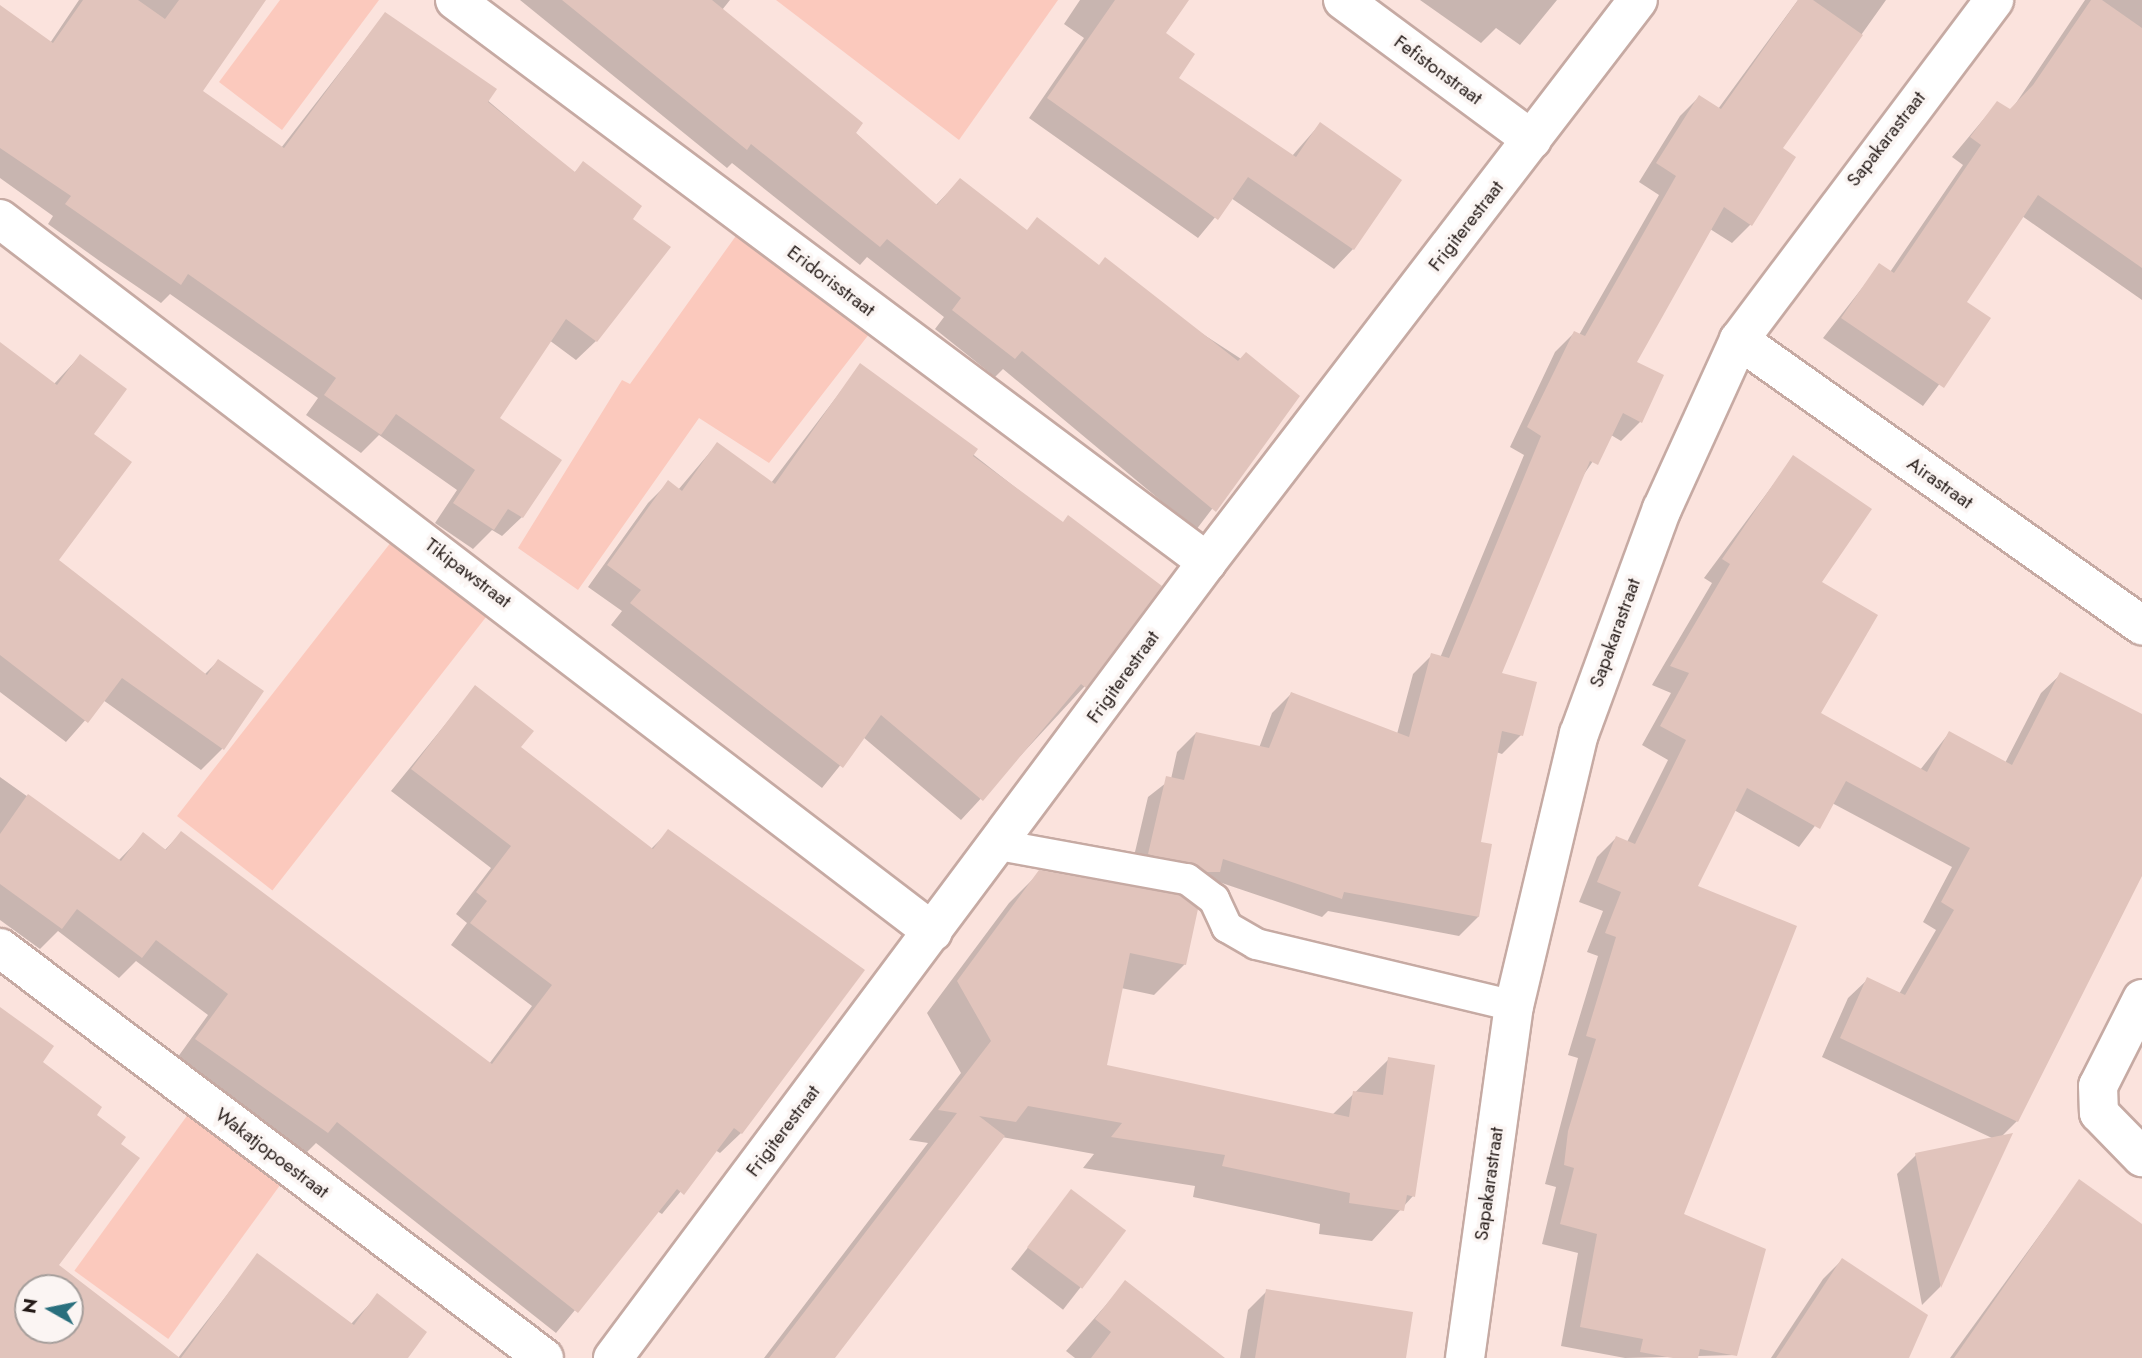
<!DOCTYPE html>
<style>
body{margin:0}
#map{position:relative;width:2142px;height:1358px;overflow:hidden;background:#fbe3dd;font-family:Jost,sans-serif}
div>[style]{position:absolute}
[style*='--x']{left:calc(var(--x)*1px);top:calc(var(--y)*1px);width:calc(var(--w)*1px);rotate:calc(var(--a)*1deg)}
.green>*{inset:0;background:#fbc9bd;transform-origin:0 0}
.shadow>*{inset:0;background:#0003;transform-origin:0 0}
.building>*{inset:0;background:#e1c4bc;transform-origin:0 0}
.roads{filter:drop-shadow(2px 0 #c6aaa3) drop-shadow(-2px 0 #c6aaa3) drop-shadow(0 2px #c6aaa3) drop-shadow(0 -2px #c6aaa3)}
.lane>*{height:30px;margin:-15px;padding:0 15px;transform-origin:15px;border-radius:15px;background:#fff}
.street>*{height:38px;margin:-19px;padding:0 19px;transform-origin:19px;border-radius:19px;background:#fff}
span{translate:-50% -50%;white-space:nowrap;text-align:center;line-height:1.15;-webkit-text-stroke:7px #fbf5f3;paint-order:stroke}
.street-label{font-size:19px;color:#251b18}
.north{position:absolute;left:14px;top:1274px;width:70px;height:70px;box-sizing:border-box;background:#fbf5f3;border:2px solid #a59e9b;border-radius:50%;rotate:279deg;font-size:19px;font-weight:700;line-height:28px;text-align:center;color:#251b18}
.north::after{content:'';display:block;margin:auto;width:24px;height:32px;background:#296f7d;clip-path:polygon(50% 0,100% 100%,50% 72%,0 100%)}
</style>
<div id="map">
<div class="green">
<i style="clip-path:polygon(280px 0,379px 0,282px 130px,219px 82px)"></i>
<i style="clip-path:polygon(776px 0,1058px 0,959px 140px)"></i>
<i style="clip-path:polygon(738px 233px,873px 329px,769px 463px,699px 418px,578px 590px,518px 548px,622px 380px,630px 384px)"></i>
<i style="left:395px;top:537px;width:121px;height:354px;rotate:38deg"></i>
<i style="left:189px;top:1113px;width:116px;height:195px;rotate:36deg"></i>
</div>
<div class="shadow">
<i style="clip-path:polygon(79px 0,264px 0,201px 92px,281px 148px,385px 14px,574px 173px,584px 163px,630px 219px,596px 341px,576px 360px,549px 340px,497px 418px,522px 517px,502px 536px,492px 530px,473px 549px,435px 523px,457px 490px,379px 435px,361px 453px,306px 415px,318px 398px,170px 294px,161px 303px,101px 262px,48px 224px,53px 216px,0 178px,0 7px,50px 43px)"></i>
<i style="clip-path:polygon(520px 0,730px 0,722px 10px,935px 206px,960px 180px,1026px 231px,1098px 266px,1298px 396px,1196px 530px,1003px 369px,995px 377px,935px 329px,944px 317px,867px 257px,860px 265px,732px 163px,727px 168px)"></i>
<i style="clip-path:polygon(1080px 0,1156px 0,1176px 78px,1292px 156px,1320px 124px,1400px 180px,1353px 249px,1334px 269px,1231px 198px,1198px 238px,1029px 118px,1084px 38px,1064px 24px)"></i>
<i style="clip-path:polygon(1420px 0,1557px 0,1520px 45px,1496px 28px,1481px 43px)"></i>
<i style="clip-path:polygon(1798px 0,1886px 0,1780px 149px,1751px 224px,1732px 243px,1710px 229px,1634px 362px,1640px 422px,1621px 441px,1611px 435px,1580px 480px,1500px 674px,1521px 735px,1502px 754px,1496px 752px,1479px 843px,1478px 917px,1459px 936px,1328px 911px,1322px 917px,1210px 879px,1130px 873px,1148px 797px,1171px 779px,1177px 752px,1196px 733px,1259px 748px,1272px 713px,1291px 694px,1397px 734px,1413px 674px,1432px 655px,1440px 658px,1524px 455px,1510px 447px,1555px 352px,1574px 333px,1579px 335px,1659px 195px,1639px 182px,1680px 116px,1699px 97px,1718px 109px)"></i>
<i style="clip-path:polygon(2085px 0,2142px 0,2142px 300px,2022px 216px,1964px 302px,1988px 319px,1923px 406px,1823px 338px,1880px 265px,1890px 272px,1963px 165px,1952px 157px,1997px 103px,2009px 111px,2014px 106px)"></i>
<i style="clip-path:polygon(0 344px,54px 384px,80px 356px,92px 434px,56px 560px,204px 675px,218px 661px,222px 749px,201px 770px,103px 700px,66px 742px,0 692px)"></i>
<i style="clip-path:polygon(860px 366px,1062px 524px,1159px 586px,1084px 687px,961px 820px,863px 737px,822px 788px,611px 625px,622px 611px,588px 587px,648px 503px,668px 483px,678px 490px,717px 444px,771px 483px)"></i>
<i style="clip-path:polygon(1793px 458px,1820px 583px,1819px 714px,1920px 770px,1949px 733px,2005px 763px,2041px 693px,2061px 674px,2142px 716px,2142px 873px,2017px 1121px,2000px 1138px,2010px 1136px,1940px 1287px,1922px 1305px,1897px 1174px,1916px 1155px,1994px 1139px,1822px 1057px,1848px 998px,1868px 979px,1899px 994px,1936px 930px,1923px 922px,1952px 867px,1832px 803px,1799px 847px,1734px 810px,1696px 887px,1681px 1215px,1736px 1355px,1625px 1358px,1561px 1346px,1578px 1253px,1542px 1244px,1556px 1187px,1545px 1184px,1578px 1058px,1568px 1055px,1598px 956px,1587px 952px,1603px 911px,1579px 902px,1597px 857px,1616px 838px,1627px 842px,1668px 760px,1642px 745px,1671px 693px,1652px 685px,1712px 583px,1704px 578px)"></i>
<i style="clip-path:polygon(475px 688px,519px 748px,651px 849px,669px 831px,741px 1133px,720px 1153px,715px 1150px,662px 1214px,657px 1211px,556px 1333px,316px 1143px,306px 1153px,175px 1061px,208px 1015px,136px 961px,119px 978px,58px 931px,40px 949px,0 920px,0 777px,118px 861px,143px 835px,164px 851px,181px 833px,489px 1064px,532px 1006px,451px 945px,467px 923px,456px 914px,491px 868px,391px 791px)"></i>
<i style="clip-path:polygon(1040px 872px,1185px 964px,1154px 995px,1121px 988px,1105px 1066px,1332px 1115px,1389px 1059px,1413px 1196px,1372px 1241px,1319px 1234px,1320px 1224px,1193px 1197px,1195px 1186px,1083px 1168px,1094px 1154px,1002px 1137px,833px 1358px,764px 1358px,928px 1143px,909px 1140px,961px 1073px,927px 1013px,1009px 903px)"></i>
<i style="clip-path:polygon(2079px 1181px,2142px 1229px,2142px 1358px,1950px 1358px)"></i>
<i style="left:1072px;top:1191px;width:66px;height:99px;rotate:38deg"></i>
<i style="clip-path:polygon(258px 1255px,351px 1324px,377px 1296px,406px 1358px,178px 1358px)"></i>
<i style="clip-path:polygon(1842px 1260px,1907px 1358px,1771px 1358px,1823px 1279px)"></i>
<i style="clip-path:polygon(1125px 1283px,1222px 1358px,1075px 1358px,1066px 1351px)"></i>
<i style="clip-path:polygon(1267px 1291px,1404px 1358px,1240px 1358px,1248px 1310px)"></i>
</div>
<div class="building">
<i style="clip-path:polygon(83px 0,138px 0,165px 19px,179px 0,266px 0,203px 91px,284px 148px,385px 12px,497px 89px,488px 102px,575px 172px,583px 161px,642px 206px,633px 219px,671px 247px,597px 342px,566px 319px,500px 418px,562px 460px,523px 518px,508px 509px,494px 530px,453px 503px,475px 470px,396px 414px,381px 435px,324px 395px,336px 378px,188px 274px,181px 285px,65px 204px,71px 196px,0 148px,0 5px,53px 43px)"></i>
<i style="clip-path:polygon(562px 0,712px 0,863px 123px,856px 133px,937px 205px,960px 178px,1027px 230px,1037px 217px,1099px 265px,1105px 257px,1238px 361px,1246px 352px,1300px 396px,1216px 512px,1022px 351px,1015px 359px,952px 310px,961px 298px,887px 239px,880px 247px,751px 144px,747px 150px)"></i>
<i style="clip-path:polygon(1115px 0,1189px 0,1166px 33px,1195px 54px,1179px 78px,1296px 157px,1320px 122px,1402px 180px,1354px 250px,1248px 177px,1218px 220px,1047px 98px)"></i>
<i style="clip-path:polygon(1798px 0,1813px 0,1863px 35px,1783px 148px,1796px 157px,1752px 226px,1724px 207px,1637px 362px,1664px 375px,1642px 423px,1623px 413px,1598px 465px,1590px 461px,1502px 673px,1537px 682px,1523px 736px,1502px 731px,1481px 842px,1492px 844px,1479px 917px,1344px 892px,1342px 899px,1223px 859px,1220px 872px,1207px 872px,1148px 854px,1166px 776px,1184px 780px,1196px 732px,1269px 748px,1291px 692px,1409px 737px,1431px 653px,1449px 658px,1541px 436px,1527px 427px,1574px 331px,1585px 336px,1676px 176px,1656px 163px,1699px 95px,1721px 109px)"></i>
<i style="clip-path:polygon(2091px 0,2102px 0,2142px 28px,2142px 268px,2038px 195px,1967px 302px,1991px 318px,1944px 388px,1841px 318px,1879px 263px,1894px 273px,1981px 145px,1970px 137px,1997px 101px,2010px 109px,2033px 85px)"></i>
<i style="clip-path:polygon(0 342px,57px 385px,80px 354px,127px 389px,94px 434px,132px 462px,59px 560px,207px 675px,218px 659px,264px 691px,224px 750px,122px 678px,88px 723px,0 655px)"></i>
<i style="clip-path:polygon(860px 363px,978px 449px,973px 456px,1063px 522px,1068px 515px,1162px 586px,1086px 688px,1081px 684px,983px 801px,881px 715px,843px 768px,630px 603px,641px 590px,607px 565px,668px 480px,682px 491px,717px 442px,775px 484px)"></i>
<i style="clip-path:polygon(1793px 455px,1872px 509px,1822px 582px,1878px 615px,1821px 713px,1927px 772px,1949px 731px,2012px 765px,2060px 672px,2142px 714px,2142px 876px,2018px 1122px,1840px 1038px,1867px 977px,1905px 995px,1954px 910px,1941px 902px,1970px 848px,1846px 781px,1820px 829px,1747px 788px,1698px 886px,1797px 926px,1684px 1214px,1766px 1249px,1737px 1356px,1700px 1349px,1698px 1358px,1673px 1358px,1640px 1352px,1643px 1339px,1580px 1327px,1597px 1234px,1560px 1224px,1574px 1168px,1564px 1165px,1568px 1131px,1596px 1039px,1586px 1036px,1616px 937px,1605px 933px,1621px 892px,1597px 882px,1616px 836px,1635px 844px,1686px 740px,1660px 726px,1689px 673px,1670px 666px,1730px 564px,1722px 559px)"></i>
<i style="clip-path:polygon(475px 685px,534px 731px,521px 747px,653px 849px,668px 829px,865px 970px,742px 1134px,734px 1128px,684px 1195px,677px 1189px,578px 1313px,337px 1122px,328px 1133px,195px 1039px,228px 994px,156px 940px,142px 958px,77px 909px,62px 929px,0 884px,0 834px,28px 794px,121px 861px,143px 832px,166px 850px,181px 831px,492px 1064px,552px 985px,470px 923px,487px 901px,476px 892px,511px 846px,411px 769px)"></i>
<i style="clip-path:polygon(1039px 870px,1180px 895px,1198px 909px,1186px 965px,1130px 953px,1107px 1065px,1349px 1117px,1353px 1091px,1383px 1095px,1388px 1057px,1435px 1065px,1415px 1197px,1407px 1195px,1404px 1211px,1349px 1203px,1350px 1193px,1222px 1166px,1225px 1155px,1111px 1137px,1122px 1123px,1028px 1106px,1016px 1122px,979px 1116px,1005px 1136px,835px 1358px,769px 1358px,957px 1113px,938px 1110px,991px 1041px,957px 981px)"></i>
<i style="clip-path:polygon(evenodd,0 1007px,54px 1046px,43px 1062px,102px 1107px,97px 1115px,126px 1137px,121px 1144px,140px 1158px,59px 1265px,180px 1358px,0 1358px,0 1007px,28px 1288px,70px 1288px,70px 1330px,28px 1330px,28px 1288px)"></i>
<i style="clip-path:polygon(2013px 1133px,1941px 1288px,1915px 1153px)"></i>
<i style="clip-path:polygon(2079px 1179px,2142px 1224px,2142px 1358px,1954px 1358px)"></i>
<i style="left:1071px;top:1189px;width:69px;height:73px;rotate:37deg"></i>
<i style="clip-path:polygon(257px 1253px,354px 1325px,377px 1293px,427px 1332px,408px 1358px,181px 1358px)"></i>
<i style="clip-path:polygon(1842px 1258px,1928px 1315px,1909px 1358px,1776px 1358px)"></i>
<i style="clip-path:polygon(1125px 1280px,1225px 1358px,1091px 1358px,1111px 1332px,1095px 1319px)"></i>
<i style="clip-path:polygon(1266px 1289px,1413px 1312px,1406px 1358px,1255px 1358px)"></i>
</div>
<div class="roads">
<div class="lane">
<i style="--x:999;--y:845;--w:191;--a:10.3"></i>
<i style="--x:1187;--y:879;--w:34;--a:37"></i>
<i style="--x:1214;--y:899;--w:31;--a:65"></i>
<i style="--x:1227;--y:927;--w:34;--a:30"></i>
<i style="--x:1256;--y:944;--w:265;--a:13.5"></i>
</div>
<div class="street">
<i style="--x:455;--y:0;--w:939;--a:36.77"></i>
<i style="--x:1343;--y:0;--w:235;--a:36.5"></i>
<i style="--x:0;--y:219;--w:1174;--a:37.39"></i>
<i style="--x:1739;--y:340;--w:494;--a:35.3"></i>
<i style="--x:0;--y:948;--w:681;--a:37"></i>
<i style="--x:2142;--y:999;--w:97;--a:116.8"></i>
<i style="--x:2098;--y:1086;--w:27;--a:88"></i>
<i style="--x:2099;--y:1113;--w:62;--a:45.7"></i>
<i style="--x:613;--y:1358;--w:993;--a:-53.27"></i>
<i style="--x:1207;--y:562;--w:708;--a:-52.52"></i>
<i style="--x:1465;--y:1358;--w:355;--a:-82.1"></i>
<i style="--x:1514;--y:1006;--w:280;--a:-76.6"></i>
<i style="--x:1579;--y:734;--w:240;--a:-69.8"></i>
<i style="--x:1662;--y:509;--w:186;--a:-65.5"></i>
<i style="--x:1739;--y:340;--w:425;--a:-53.1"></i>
</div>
</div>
<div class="street-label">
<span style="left:1438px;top:70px;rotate:36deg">Fefistonstraat</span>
<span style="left:1886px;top:139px;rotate:-52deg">Sapakarastraat</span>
<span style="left:1466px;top:226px;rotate:-52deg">Frigiterestraat</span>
<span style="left:831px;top:281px;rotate:37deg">Eridorisstraat</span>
<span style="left:1940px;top:483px;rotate:35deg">Airastraat</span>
<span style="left:468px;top:573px;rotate:37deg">Tikipawstraat</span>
<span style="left:1615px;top:633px;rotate:-70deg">Sapakarastraat</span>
<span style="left:1123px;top:677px;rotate:-54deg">Frigiterestraat</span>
<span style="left:783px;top:1131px;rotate:-53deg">Frigiterestraat</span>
<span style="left:272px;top:1153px;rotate:37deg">Wakatjopoestraat</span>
<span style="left:1489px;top:1184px;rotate:-82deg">Sapakarastraat</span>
</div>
<div class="north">N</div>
</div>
